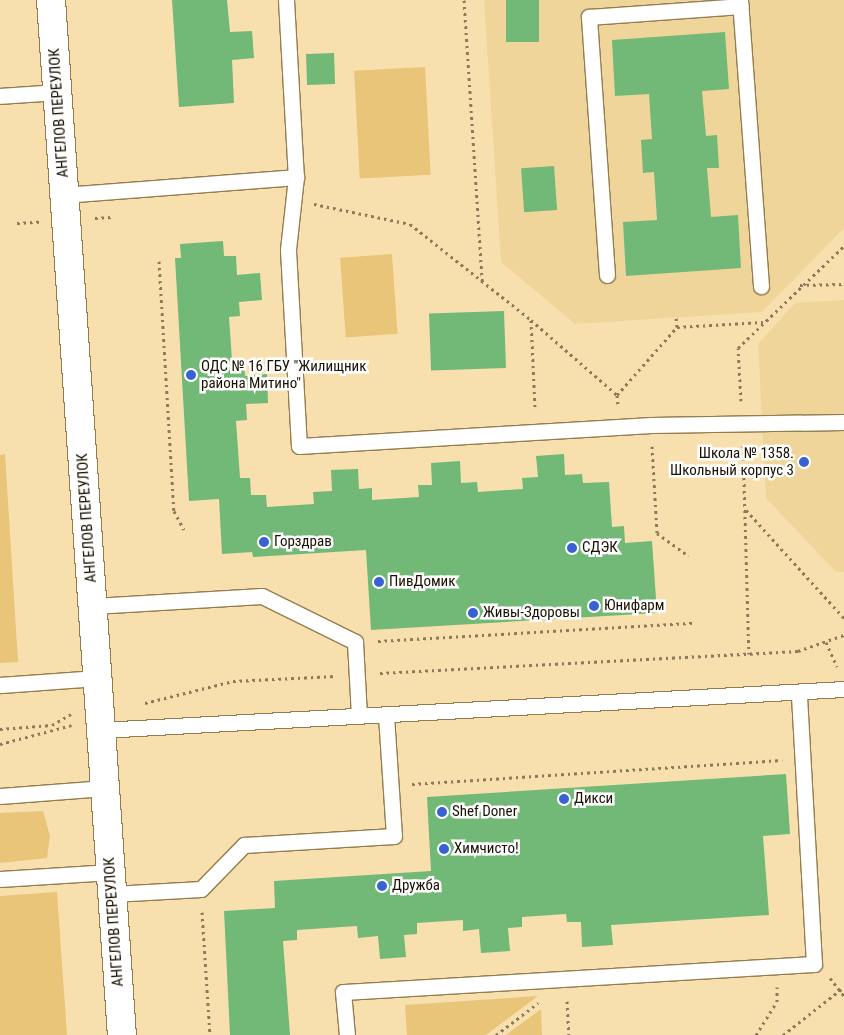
<!DOCTYPE html>
<meta charset="utf-8">
<style>
body{margin:0}
#map{position:relative;width:844px;height:1035px;overflow:hidden;background:#f8e0ae;font-family:"Roboto Condensed",sans-serif}
div>[style]{position:absolute}
[style*='--x']{left:calc(var(--x)*1px);top:calc(var(--y)*1px);width:calc(var(--w)*1px);rotate:calc(var(--a)*1deg)}
.built>*{inset:0;background:#f0d59b}
.green>*{inset:0;background:#e8c578;transform-origin:0 0}
.building>*{inset:0;background:#72b876;transform-origin:0 0}
.path>*{height:3px;margin-top:-1.5px;transform-origin:0;background:repeating-linear-gradient(90deg,#8c7b5a 0 2.5px,transparent 0 6.5px)}
.roads{filter:drop-shadow(1px 0 #937d4e) drop-shadow(-1px 0 #937d4e) drop-shadow(0 1px #937d4e) drop-shadow(0 -1px #937d4e)}
.lane>*{height:15px;margin:-7.5px;padding:0 7.5px;transform-origin:7.5px;border-radius:7.5px;background:#fff}
.street>*{height:28px;margin:-14px;padding:0 14px;transform-origin:14px;border-radius:14px;background:#fff}
.dots>*{width:14px;height:14px;translate:-50% -50%;box-sizing:border-box;border:2px solid #fff;border-radius:50%}
span{translate:-50% -50%;white-space:nowrap;text-align:center;line-height:1.15;-webkit-text-stroke:5px #fff;paint-order:stroke}
.street-label{font-size:15px;color:#191001}
.poi-label{font-size:15px;color:#191001}
.left{translate:0 -50%;text-align:left}
.right{translate:-100% -50%;text-align:right}
</style>
<div id="map">
<div class="built">
<i style="clip-path:polygon(484px 0,844px 0,844px 228px,762px 312px,575px 324px,501px 262px)"></i>
<i style="clip-path:polygon(844px 300px,844px 572px,836px 572px,766px 498px,758px 344px,795px 303px)"></i>
</div>
<div class="green">
<i style="left:425px;top:67px;width:108px;height:71px;rotate:87deg"></i>
<i style="left:392px;top:254px;width:80px;height:52px;rotate:86deg"></i>
<i style="clip-path:polygon(5px 454px,18px 662px,0 663px,0 455px)"></i>
<i style="clip-path:polygon(43px 811px,50px 836px,47px 858px,0 863px,0 813px)"></i>
<i style="clip-path:polygon(57px 892px,67px 1035px,0 1035px,0 896px)"></i>
<i style="clip-path:polygon(538px 996px,486px 1035px,407px 1035px,405px 1005px)"></i>
<i style="clip-path:polygon(541px 1009px,542px 1035px,506px 1035px)"></i>
</div>
<div class="building">
<i style="clip-path:polygon(172px 0,227px 0,230px 32px,252px 31px,254px 58px,232px 60px,234px 103px,179px 107px)"></i>
<i style="left:506px;top:0;width:33px;height:42px"></i>
<i style="clip-path:polygon(725px 32px,729px 89px,702px 91px,706px 136px,717px 135px,719px 168px,707px 168px,711px 217px,738px 215px,741px 268px,626px 276px,623px 222px,657px 220px,654px 172px,643px 173px,641px 140px,652px 139px,649px 94px,615px 96px,612px 40px)"></i>
<i style="left:334px;top:53px;width:31px;height:28px;rotate:88deg"></i>
<i style="left:554px;top:166px;width:44px;height:33px;rotate:86deg"></i>
<i style="clip-path:polygon(223px 241px,224px 256px,236px 256px,237px 275px,260px 273px,262px 300px,239px 302px,240px 316px,229px 317px,232px 360px,244px 359px,245px 376px,267px 374px,268px 403px,246px 404px,247px 420px,236px 421px,240px 478px,250px 478px,251px 495px,266px 495px,267px 507px,314px 504px,313px 492px,332px 491px,331px 470px,358px 469px,359px 489px,372px 488px,372px 500px,419px 497px,418px 485px,432px 485px,431px 463px,460px 461px,461px 483px,477px 482px,478px 492px,523px 489px,522px 478px,538px 477px,536px 456px,564px 454px,565px 475px,582px 474px,583px 483px,609px 482px,612px 527px,624px 526px,625px 543px,652px 541px,657px 613px,371px 630px,366px 550px,253px 557px,252px 552px,222px 554px,219px 499px,189px 501px,175px 258px,181px 258px,180px 244px)"></i>
<i style="left:504px;top:311px;width:57px;height:75px;rotate:88deg"></i>
<i style="clip-path:polygon(786px 774px,790px 834px,763px 836px,769px 915px,611px 925px,613px 945px,582px 947px,581px 922px,567px 922px,566px 914px,522px 917px,522px 927px,508px 928px,510px 951px,481px 953px,479px 929px,463px 931px,463px 920px,417px 923px,417px 934px,404px 935px,406px 957px,380px 959px,378px 936px,358px 938px,357px 926px,297px 930px,297px 940px,283px 941px,290px 1035px,230px 1035px,224px 911px,275px 908px,274px 881px,431px 871px,427px 797px)"></i>
</div>
<div class="path">
<i style="--x:464;--y:0;--w:282;--a:86.3"></i>
<i style="--x:314;--y:204;--w:98;--a:11.8"></i>
<i style="--x:410;--y:224;--w:154;--a:38.4"></i>
<i style="--x:531;--y:320;--w:89;--a:87.4"></i>
<i style="--x:95;--y:218;--w:17;--a:-3"></i>
<i style="--x:17;--y:223;--w:22;--a:-3"></i>
<i style="--x:159;--y:261;--w:250;--a:86.6"></i>
<i style="--x:174;--y:511;--w:21;--a:62"></i>
<i style="--x:800;--y:285;--w:44;--a:-1.3"></i>
<i style="--x:531;--y:320;--w:114;--a:41.1"></i>
<i style="--x:617;--y:395;--w:10;--a:84"></i>
<i style="--x:677;--y:327;--w:86;--a:-3.3"></i>
<i style="--x:617;--y:395;--w:91;--a:-48.6"></i>
<i style="--x:677;--y:327;--w:10;--a:-96"></i>
<i style="--x:741;--y:401;--w:53;--a:-93.2"></i>
<i style="--x:738;--y:348;--w:147;--a:-43.9"></i>
<i style="--x:743;--y:445;--w:209;--a:88.4"></i>
<i style="--x:652;--y:446;--w:87;--a:86.7"></i>
<i style="--x:657;--y:533;--w:39;--a:36"></i>
<i style="--x:746;--y:510;--w:146;--a:47.8"></i>
<i style="--x:378;--y:641;--w:316;--a:-3.3"></i>
<i style="--x:826;--y:642;--w:27;--a:66"></i>
<i style="--x:380;--y:673;--w:419;--a:-3"></i>
<i style="--x:798;--y:651;--w:49;--a:-19.2"></i>
<i style="--x:145;--y:703;--w:91;--a:-14"></i>
<i style="--x:233;--y:681;--w:103;--a:-2.8"></i>
<i style="--x:0;--y:729;--w:52;--a:-4.4"></i>
<i style="--x:52;--y:725;--w:22;--a:-30"></i>
<i style="--x:0;--y:744;--w:74;--a:-14.8"></i>
<i style="--x:412;--y:784;--w:371;--a:-3.7"></i>
<i style="--x:202;--y:912;--w:123;--a:86.3"></i>
<i style="--x:830;--y:978;--w:23;--a:52"></i>
<i style="--x:567;--y:1001;--w:34;--a:87"></i>
<i style="--x:496;--y:1035;--w:53;--a:-37.3"></i>
<i style="--x:756;--y:1035;--w:39;--a:-58"></i>
<i style="--x:777;--y:1002;--w:15;--a:-90"></i>
<i style="--x:783;--y:1035;--w:78;--a:-38.2"></i>
</div>
<div class="roads">
<div class="lane">
<i style="--x:286;--y:0;--w:177;--a:86.8"></i>
<i style="--x:296;--y:177;--w:73;--a:96.3"></i>
<i style="--x:288;--y:250;--w:196;--a:86.8"></i>
<i style="--x:299;--y:446;--w:353;--a:-3.4"></i>
<i style="--x:651;--y:425;--w:193;--a:-0.9"></i>
<i style="--x:740;--y:0;--w:287;--a:85.8"></i>
<i style="--x:0;--y:96;--w:58;--a:-3.9"></i>
<i style="--x:64;--y:195;--w:233;--a:-4.4"></i>
<i style="--x:607;--y:275;--w:259;--a:-94"></i>
<i style="--x:589;--y:17;--w:152;--a:-4.1"></i>
<i style="--x:93;--y:606;--w:169;--a:-3.4"></i>
<i style="--x:262;--y:596;--w:104;--a:26.3"></i>
<i style="--x:355;--y:642;--w:74;--a:86.9"></i>
<i style="--x:0;--y:685;--w:97;--a:-4.1"></i>
<i style="--x:101;--y:730;--w:744;--a:-3.16"></i>
<i style="--x:0;--y:796;--w:105;--a:-4.4"></i>
<i style="--x:0;--y:879;--w:111;--a:-3.6"></i>
<i style="--x:112;--y:894;--w:89;--a:-3.2"></i>
<i style="--x:201;--y:889;--w:62;--a:-45.7"></i>
<i style="--x:244;--y:845;--w:150;--a:-3.4"></i>
<i style="--x:394;--y:836;--w:122;--a:-93.8"></i>
<i style="--x:347;--y:1035;--w:43;--a:-95.3"></i>
<i style="--x:343;--y:992;--w:472;--a:-3.4"></i>
<i style="--x:814;--y:964;--w:272;--a:-93.2"></i>
</div>
<div class="street">
<i style="--x:51;--y:0;--w:1037;--a:86.08"></i>
</div>
</div>
<div class="dots">
<i style="left:191px;top:375px;background:#3861d1"></i>
<i style="left:804px;top:462px;background:#3861d1"></i>
<i style="left:264px;top:542px;background:#3861d1"></i>
<i style="left:572px;top:548px;background:#3861d1"></i>
<i style="left:379px;top:582px;background:#3861d1"></i>
<i style="left:594px;top:606px;background:#3861d1"></i>
<i style="left:473px;top:613px;background:#3861d1"></i>
<i style="left:564px;top:799px;background:#3861d1"></i>
<i style="left:442px;top:812px;background:#3861d1"></i>
<i style="left:444px;top:849px;background:#3861d1"></i>
<i style="left:382px;top:886px;background:#3861d1"></i>
</div>
<div class="street-label">
<span style="left:59px;top:113px;rotate:-94deg">АНГЕЛОВ ПЕРЕУЛОК</span>
<span style="left:87px;top:518px;rotate:-94deg">АНГЕЛОВ ПЕРЕУЛОК</span>
<span style="left:114px;top:922px;rotate:-94deg">АНГЕЛОВ ПЕРЕУЛОК</span>
</div>
<div class="poi-label">
<span class="left" style="left:201px;top:375px">ОДС № 16 ГБУ "Жилищник<br>района Митино"</span>
<span class="right" style="left:794px;top:462px">Школа № 1358.<br>Школьный корпус 3</span>
<span class="left" style="left:274px;top:542px">Горздрав</span>
<span class="left" style="left:582px;top:548px">СДЭК</span>
<span class="left" style="left:389px;top:582px">ПивДомик</span>
<span class="left" style="left:604px;top:606px">Юнифарм</span>
<span class="left" style="left:483px;top:613px">Живы-Здоровы</span>
<span class="left" style="left:574px;top:799px">Дикси</span>
<span class="left" style="left:452px;top:812px">Shef Doner</span>
<span class="left" style="left:454px;top:849px">Химчисто!</span>
<span class="left" style="left:392px;top:886px">Дружба</span>
</div>
</div>
